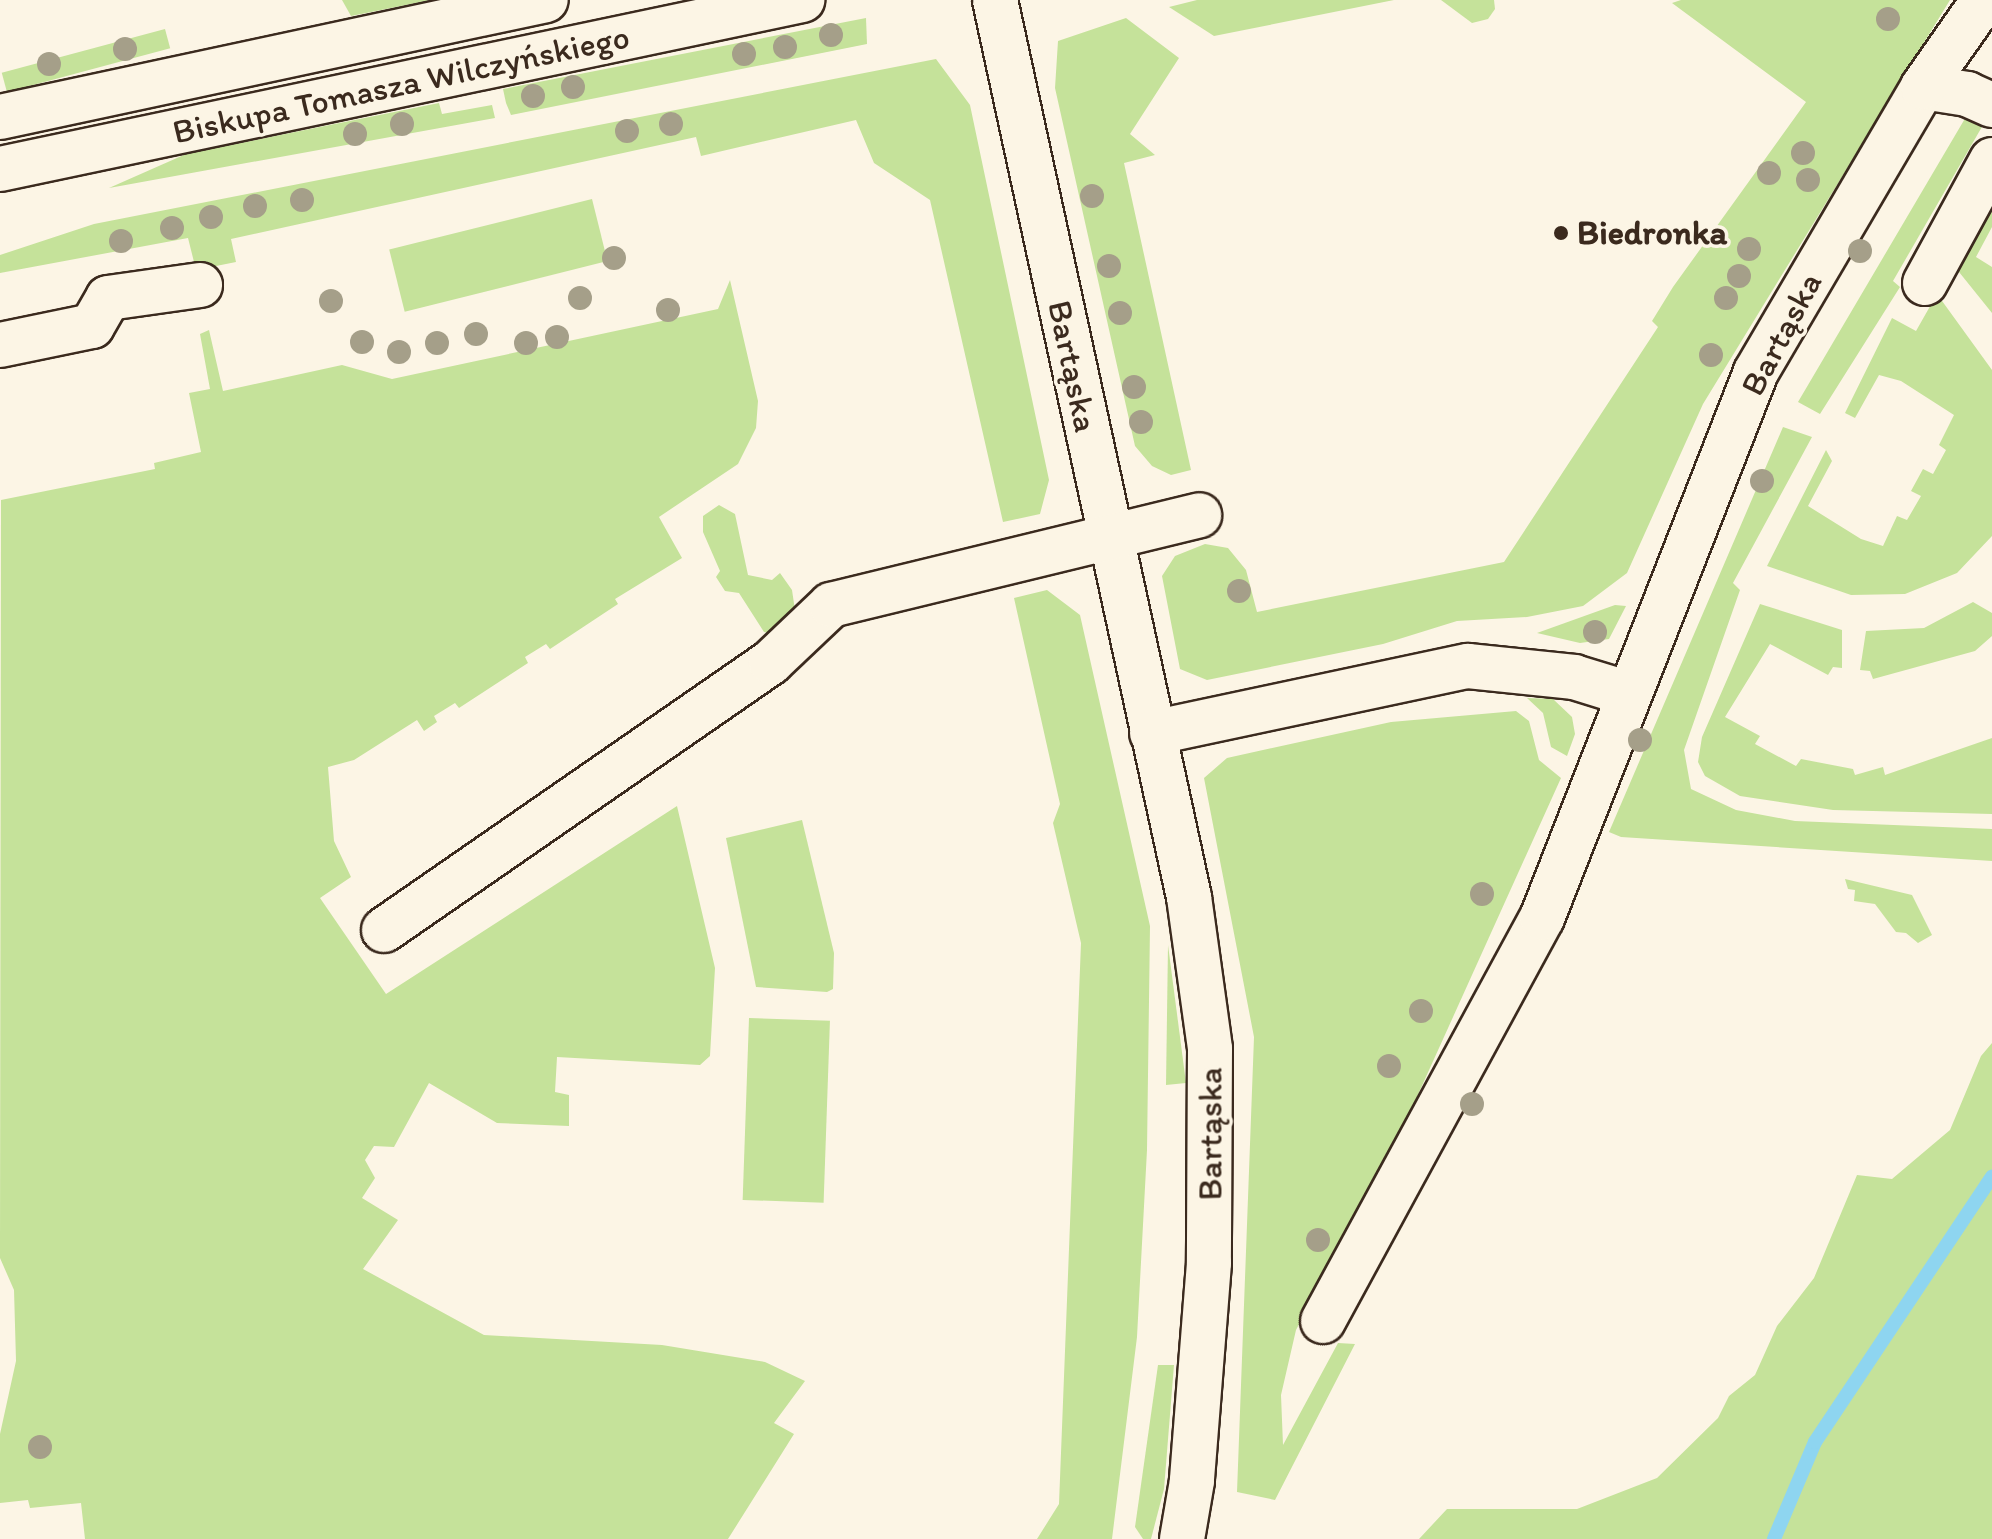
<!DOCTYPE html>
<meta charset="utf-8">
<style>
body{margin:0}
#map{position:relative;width:1992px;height:1539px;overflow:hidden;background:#fcf5e5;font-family:Itim,sans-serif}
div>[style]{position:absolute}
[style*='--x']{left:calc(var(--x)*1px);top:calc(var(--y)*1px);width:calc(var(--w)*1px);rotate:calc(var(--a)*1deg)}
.green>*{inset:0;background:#c5e29a;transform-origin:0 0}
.stream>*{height:14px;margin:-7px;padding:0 7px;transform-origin:7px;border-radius:7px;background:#8ed5f0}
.roads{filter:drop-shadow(2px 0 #3b2a1e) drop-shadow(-2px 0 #3b2a1e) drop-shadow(0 2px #3b2a1e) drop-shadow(0 -2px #3b2a1e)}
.minor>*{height:44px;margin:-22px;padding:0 22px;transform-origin:22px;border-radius:22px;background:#fcf5e5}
.trees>*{width:24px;height:24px;margin:-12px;border-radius:50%;background:#a59f89}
.dots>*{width:22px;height:22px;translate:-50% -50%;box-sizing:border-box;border:4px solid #fcf5e5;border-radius:50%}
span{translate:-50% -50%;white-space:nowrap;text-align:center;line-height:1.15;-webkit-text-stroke:7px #fcf5e5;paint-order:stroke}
.street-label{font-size:34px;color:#3b2a1e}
.poi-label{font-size:34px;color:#3b2a1e;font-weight:700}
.left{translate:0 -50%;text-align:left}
</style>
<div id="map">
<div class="green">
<i style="clip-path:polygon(342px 0,431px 0,351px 16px)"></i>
<i style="clip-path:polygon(1197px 0,1394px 0,1214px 36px,1169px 7px)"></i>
<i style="clip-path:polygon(1441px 0,1494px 0,1495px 9px,1488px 19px,1472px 23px)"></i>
<i style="clip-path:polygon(1681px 0,1950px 0,1703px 404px,1627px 573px,1583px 606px,1527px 617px,1457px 621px,1383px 644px,1207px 680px,1180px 669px,1162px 576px,1175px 556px,1205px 544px,1228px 548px,1246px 570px,1257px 612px,1504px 562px,1658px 327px,1652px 321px,1673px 287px,1806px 102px,1672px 3px)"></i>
<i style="clip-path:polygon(866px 18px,867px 44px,511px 115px,506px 103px,503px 89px)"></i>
<i style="clip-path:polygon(1126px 18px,1179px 58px,1130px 134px,1155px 155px,1124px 163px,1191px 470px,1171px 475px,1152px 466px,1135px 446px,1055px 88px,1058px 41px)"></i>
<i style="left:165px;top:29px;width:20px;height:169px;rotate:75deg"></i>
<i style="clip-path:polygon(936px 59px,970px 105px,1049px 480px,1040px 514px,1003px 522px,930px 200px,874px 163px,856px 120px,701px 156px,696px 137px,231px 239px,236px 262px,196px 270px,188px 238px,0 273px,0 255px,94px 224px)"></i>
<i style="clip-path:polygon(439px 103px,442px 114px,492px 105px,495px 118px,109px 188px,186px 154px)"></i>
<i style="clip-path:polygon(1970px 110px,1983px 125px,1893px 281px,1900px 287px,1820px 414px,1798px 402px)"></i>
<i style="left:592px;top:199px;width:64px;height:209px;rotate:76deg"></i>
<i style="clip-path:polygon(1992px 202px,1992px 227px,1976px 257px,1992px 267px,1992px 313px,1955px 267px)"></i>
<i style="clip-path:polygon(730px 280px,758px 401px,756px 428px,738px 464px,659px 517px,682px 558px,615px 599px,618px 604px,550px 649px,546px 644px,525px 657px,528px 663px,459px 708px,455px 703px,434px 716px,437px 722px,424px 731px,417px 720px,354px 760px,328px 767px,334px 841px,351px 877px,320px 898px,386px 994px,677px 806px,715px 968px,710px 1056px,700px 1065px,557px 1057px,555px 1092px,569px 1095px,569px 1126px,497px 1123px,429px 1083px,394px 1147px,374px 1146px,365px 1160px,375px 1178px,362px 1198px,398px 1220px,363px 1269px,484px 1335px,662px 1345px,765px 1362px,805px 1381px,774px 1423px,794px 1434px,728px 1539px,85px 1539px,81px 1503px,30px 1508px,28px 1500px,0 1503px,0 1434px,16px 1361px,14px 1290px,0 1258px,1px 500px,155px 469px,154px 463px,201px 452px,189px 393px,210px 389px,200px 334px,209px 330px,223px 391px,342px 365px,392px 379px,718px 309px)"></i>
<i style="clip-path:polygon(1937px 294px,1992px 370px,1992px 536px,1957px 573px,1905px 594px,1851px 595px,1767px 566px,1826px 450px,1832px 461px,1808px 506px,1861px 539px,1883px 546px,1897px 516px,1907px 520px,1921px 496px,1911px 491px,1923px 469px,1933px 474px,1946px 450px,1939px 445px,1954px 415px,1901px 381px,1879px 375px,1855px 418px,1845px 413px,1892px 318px,1916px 331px)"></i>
<i style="clip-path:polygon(1783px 427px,1812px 437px,1733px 583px,1740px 590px,1684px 750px,1691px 789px,1736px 810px,1795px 821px,1992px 829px,1992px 861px,1621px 837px,1609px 832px)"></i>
<i style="clip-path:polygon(719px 505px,735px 514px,748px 575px,772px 580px,780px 573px,792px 590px,796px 617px,777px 635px,764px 632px,739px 593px,725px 591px,716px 577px,720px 571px,703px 532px,703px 516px)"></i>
<i style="clip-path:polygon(1047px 590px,1080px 615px,1150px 926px,1147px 1150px,1137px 1337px,1112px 1539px,1037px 1539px,1059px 1504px,1081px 943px,1053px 823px,1060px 804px,1014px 598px)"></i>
<i style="clip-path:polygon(1973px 602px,1992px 613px,1992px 636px,1975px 651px,1873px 679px,1870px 671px,1860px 670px,1866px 631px,1924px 628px)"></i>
<i style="clip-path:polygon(1760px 604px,1842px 630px,1842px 668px,1833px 667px,1828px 675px,1770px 644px,1725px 717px,1760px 736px,1755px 744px,1796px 766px,1801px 759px,1853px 769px,1855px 775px,1883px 767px,1885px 775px,1992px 738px,1992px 814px,1833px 810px,1740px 796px,1705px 776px,1698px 762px,1702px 737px)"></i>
<i style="clip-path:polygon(1615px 605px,1626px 606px,1609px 639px,1580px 643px,1537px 633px)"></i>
<i style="clip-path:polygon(1527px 698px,1553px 699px,1572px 717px,1575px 734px,1567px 756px,1551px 747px,1543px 713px)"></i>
<i style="clip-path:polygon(1516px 711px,1529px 721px,1539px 760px,1561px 778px,1411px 1110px,1296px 1330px,1281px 1395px,1283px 1445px,1338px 1343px,1355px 1344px,1275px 1500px,1237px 1492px,1254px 1037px,1204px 778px,1227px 758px,1391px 722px)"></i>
<i style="clip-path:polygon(802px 820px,834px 953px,833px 989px,827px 992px,756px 987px,726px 838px)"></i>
<i style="clip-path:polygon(1845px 879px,1912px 895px,1932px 935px,1918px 943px,1906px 933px,1896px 932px,1875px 904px,1854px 901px,1855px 890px,1848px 889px)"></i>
<i style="clip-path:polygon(1168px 945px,1186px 1083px,1166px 1085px)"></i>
<i style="left:749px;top:1018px;width:81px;height:182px;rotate:2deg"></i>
<i style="clip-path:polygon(1992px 1043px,1992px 1539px,1419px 1539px,1447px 1509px,1577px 1509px,1657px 1478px,1718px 1418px,1729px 1396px,1755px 1375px,1777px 1326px,1814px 1278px,1857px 1175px,1892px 1179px,1950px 1130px,1981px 1056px)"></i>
<i style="clip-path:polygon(1158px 1365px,1174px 1365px,1164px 1489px,1151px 1539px,1143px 1539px,1135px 1527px)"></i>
</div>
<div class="stream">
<i style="--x:1774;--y:1539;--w:105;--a:-67.1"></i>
<i style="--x:1815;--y:1442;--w:319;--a:-56.3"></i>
</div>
<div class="roads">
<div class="minor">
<i style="--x:995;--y:0;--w:918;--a:77.8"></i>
<i style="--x:1189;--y:897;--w:153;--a:82.1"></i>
<i style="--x:1210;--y:1049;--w:214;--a:90.3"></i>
<i style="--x:1209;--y:1263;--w:219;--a:94.5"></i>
<i style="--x:1192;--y:1481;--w:59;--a:99.8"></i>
<i style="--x:1923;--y:87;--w:45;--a:9"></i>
<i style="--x:1967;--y:94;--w:27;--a:24"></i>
<i style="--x:0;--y:117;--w:558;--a:-12.09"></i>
<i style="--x:0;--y:169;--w:820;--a:-11.9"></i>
<i style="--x:1925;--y:283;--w:140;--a:-61.4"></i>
<i style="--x:0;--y:345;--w:94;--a:-11.7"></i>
<i style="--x:92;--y:326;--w:32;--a:-60"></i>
<i style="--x:108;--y:298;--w:93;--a:-8"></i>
<i style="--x:1152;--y:733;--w:323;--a:-12"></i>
<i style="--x:1468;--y:666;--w:107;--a:5.9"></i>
<i style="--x:1574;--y:677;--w:54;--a:17.1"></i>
<i style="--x:384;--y:930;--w:471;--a:-34.7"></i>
<i style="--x:771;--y:662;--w:83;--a:-43.5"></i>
<i style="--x:831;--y:605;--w:379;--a:-13.7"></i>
<i style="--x:1323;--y:1321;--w:459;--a:-61.5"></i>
<i style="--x:1542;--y:918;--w:586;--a:-68.6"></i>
<i style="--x:1756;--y:372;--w:330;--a:-59.6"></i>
<i style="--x:1923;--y:87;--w:106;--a:-55"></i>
</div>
</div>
<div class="trees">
<i style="left:1888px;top:19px"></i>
<i style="left:831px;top:35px"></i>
<i style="left:785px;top:47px"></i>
<i style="left:125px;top:49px"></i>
<i style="left:744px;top:54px"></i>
<i style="left:49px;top:64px"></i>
<i style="left:573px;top:87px"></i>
<i style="left:533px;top:96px"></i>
<i style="left:402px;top:124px"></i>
<i style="left:671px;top:124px"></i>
<i style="left:627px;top:131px"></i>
<i style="left:355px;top:134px"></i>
<i style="left:1803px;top:153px"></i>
<i style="left:1769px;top:173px"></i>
<i style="left:1808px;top:180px"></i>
<i style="left:1092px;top:196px"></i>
<i style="left:302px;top:200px"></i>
<i style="left:255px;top:206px"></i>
<i style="left:211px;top:217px"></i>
<i style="left:172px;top:228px"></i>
<i style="left:121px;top:241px"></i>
<i style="left:1749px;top:249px"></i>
<i style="left:1860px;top:251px"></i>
<i style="left:614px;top:258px"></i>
<i style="left:1109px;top:266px"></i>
<i style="left:1739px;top:276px"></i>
<i style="left:580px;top:298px"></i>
<i style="left:1726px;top:298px"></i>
<i style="left:331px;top:301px"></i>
<i style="left:668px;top:310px"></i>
<i style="left:1120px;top:313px"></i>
<i style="left:476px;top:334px"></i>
<i style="left:557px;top:337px"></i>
<i style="left:362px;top:342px"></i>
<i style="left:437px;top:343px"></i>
<i style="left:526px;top:343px"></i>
<i style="left:399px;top:352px"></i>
<i style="left:1711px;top:355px"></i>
<i style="left:1134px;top:387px"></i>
<i style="left:1141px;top:422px"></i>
<i style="left:1762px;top:481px"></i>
<i style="left:1239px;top:591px"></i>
<i style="left:1595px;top:632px"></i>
<i style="left:1640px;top:740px"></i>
<i style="left:1482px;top:894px"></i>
<i style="left:1421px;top:1011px"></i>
<i style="left:1389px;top:1066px"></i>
<i style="left:1472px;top:1104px"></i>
<i style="left:1318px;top:1240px"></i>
<i style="left:40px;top:1447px"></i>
</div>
<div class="dots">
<i style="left:1561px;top:233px;background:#3b2a1e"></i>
</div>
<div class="street-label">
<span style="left:401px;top:84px;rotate:-12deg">Biskupa Tomasza Wilczyńskiego</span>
<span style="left:1781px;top:334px;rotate:-62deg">Bartąska</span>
<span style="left:1073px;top:366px;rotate:78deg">Bartąska</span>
<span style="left:1210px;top:1134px;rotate:-90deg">Bartąska</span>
</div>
<div class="poi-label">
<span class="left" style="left:1577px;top:233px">Biedronka</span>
</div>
</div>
